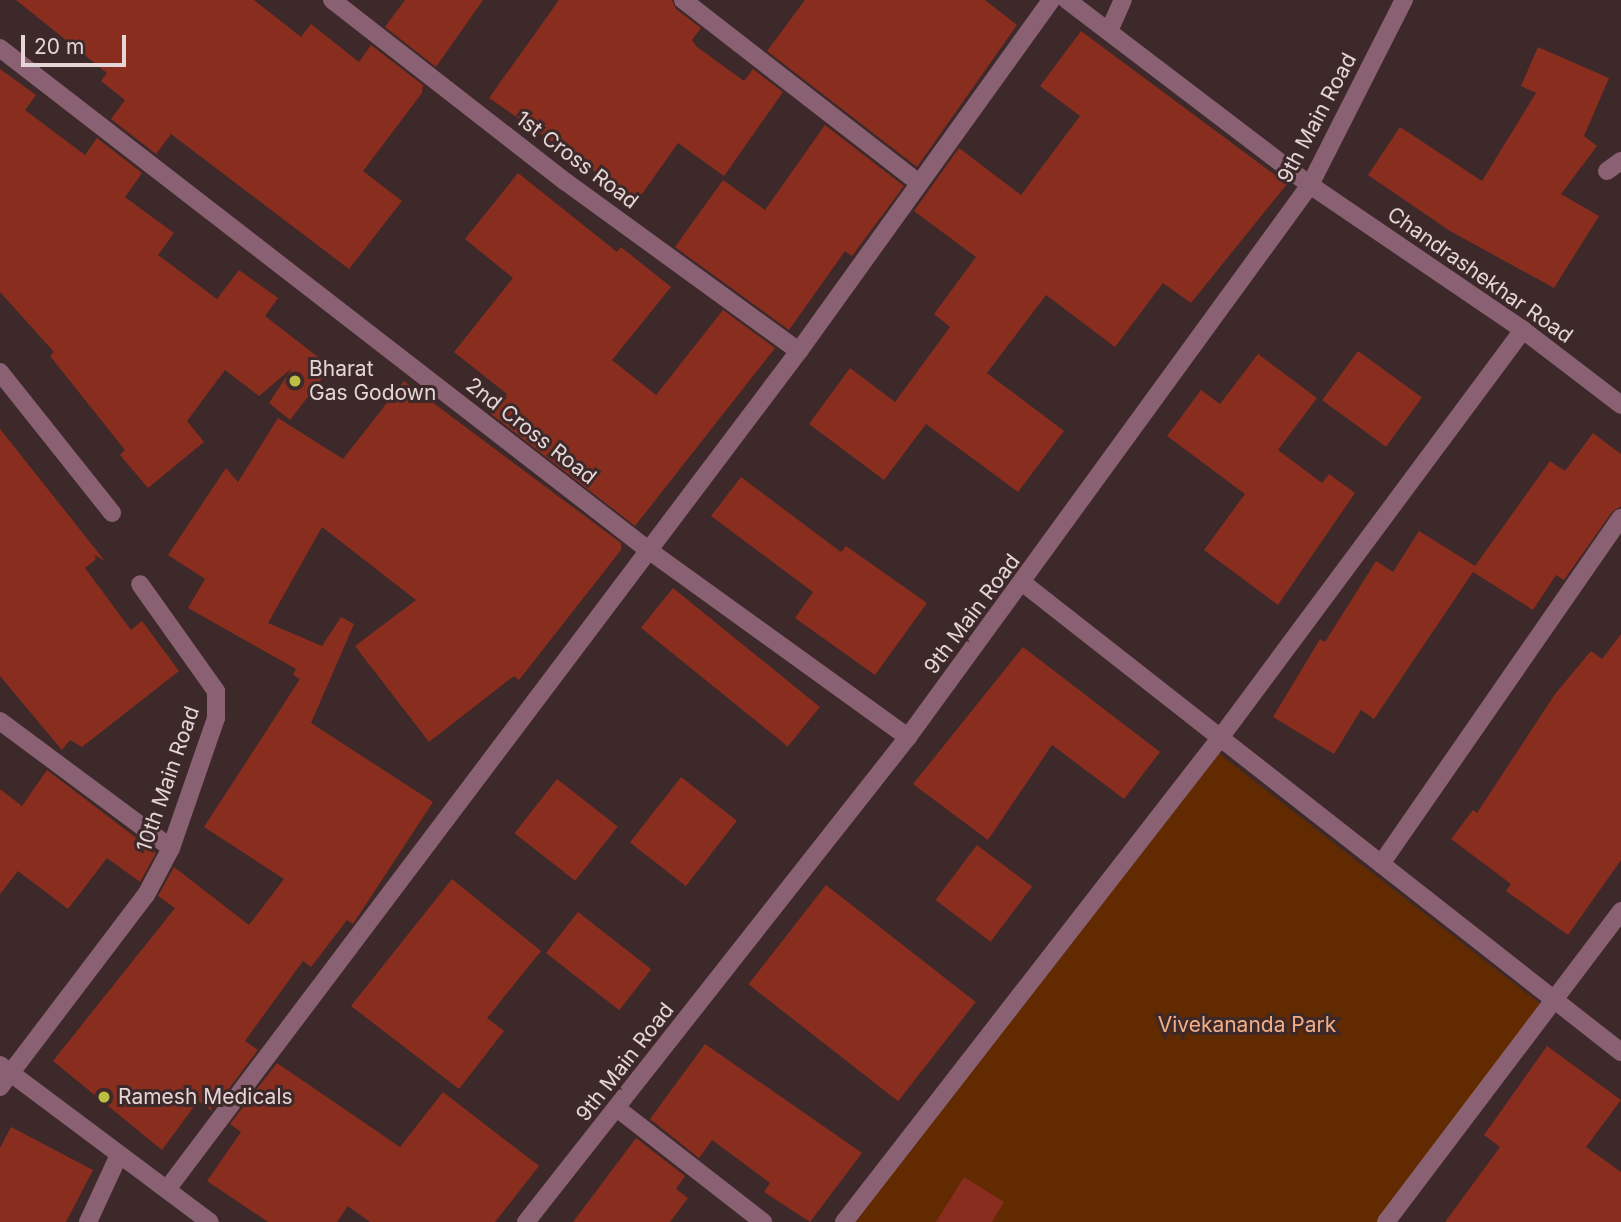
<!DOCTYPE html>
<style>
body{margin:0}
#map{position:relative;width:1621px;height:1222px;overflow:hidden;background:#3d282a;font-family:Inter,sans-serif}
div>[style]{position:absolute}
[style*='--x']{left:calc(var(--x)*1px);top:calc(var(--y)*1px);width:calc(var(--w)*1px);rotate:calc(var(--a)*1deg)}
.green>*{inset:0;background:#612a00}
.building>*{inset:0;background:#892e1e;transform-origin:0 0}
.minor>*{height:18px;margin:-9px;padding:0 9px;transform-origin:9px;border-radius:9px;background:#8a6172}
.dots>*{width:19px;height:19px;translate:-50% -50%;box-sizing:border-box;border:4px solid #3d282a;border-radius:50%}
span{translate:-50% -50%;white-space:nowrap;text-align:center;line-height:1.15;-webkit-text-stroke:6px #3d282a;paint-order:stroke}
.street-label{font-size:21px;color:#e4d5d6}
.poi-label{font-size:21px;color:#e4d5d6}
.left{translate:0 -50%;text-align:left}
.park-label{font-size:21px;color:#f1ae87}
.scale{position:absolute;left:21px;top:35px;width:105px;height:32px;box-sizing:border-box;border:4px solid #e4d5d6;border-top:0;padding-left:9px;font-size:21px;line-height:24px;white-space:nowrap;color:#e4d5d6;-webkit-text-stroke:5px #3d282a;paint-order:stroke}
</style>
<div id="map">
<div class="green">
<i style="clip-path:polygon(1212px 748px,1547px 1009px,1386px 1222px,844px 1222px)"></i>
</div>
<div class="building">
<i style="clip-path:polygon(16px 0,254px 0,301px 37px,311px 24px,359px 62px,371px 45px,423px 85px,422px 93px,363px 171px,402px 201px,349px 269px,171px 134px,156px 154px,111px 119px,125px 100px,101px 81px,107px 73px)"></i>
<i style="clip-path:polygon(405px 0,483px 0,436px 67px,385px 27px)"></i>
<i style="clip-path:polygon(559px 0,672px 0,676px 9px,701px 28px,692px 40px,697px 47px,744px 81px,753px 69px,783px 92px,724px 176px,678px 143px,637px 201px,489px 98px)"></i>
<i style="clip-path:polygon(805px 0,985px 0,1017px 25px,917px 167px,767px 51px)"></i>
<i style="clip-path:polygon(1081px 31px,1287px 184px,1191px 303px,1163px 283px,1115px 347px,1046px 295px,987px 373px,1064px 431px,1018px 492px,926px 424px,884px 480px,809px 424px,850px 368px,895px 402px,950px 327px,934px 314px,976px 257px,914px 211px,959px 148px,1021px 195px,1080px 116px,1040px 86px)"></i>
<i style="clip-path:polygon(1538px 47px,1609px 78px,1584px 136px,1597px 146px,1561px 194px,1599px 216px,1554px 288px,1450px 231px,1368px 175px,1400px 127px,1482px 181px,1536px 93px,1521px 86px)"></i>
<i style="clip-path:polygon(0 69px,36px 95px,25px 110px,85px 155px,97px 138px,142px 173px,125px 197px,174px 233px,158px 255px,217px 299px,239px 270px,278px 298px,265px 316px,331px 367px,290px 420px,269px 403px,292px 368px,259px 396px,225px 370px,187px 421px,204px 442px,148px 488px,120px 455px,125px 450px,50px 356px,54px 352px,0 292px)"></i>
<i style="clip-path:polygon(825px 125px,904px 186px,852px 256px,845px 251px,789px 330px,675px 247px,723px 180px,765px 210px)"></i>
<i style="clip-path:polygon(518px 173px,617px 252px,621px 247px,671px 287px,612px 360px,656px 395px,723px 310px,775px 348px,635px 526px,491px 414px,507px 394px,454px 352px,513px 278px,465px 239px)"></i>
<i style="left:1358px;top:351px;width:79px;height:61px;rotate:36deg"></i>
<i style="clip-path:polygon(1258px 354px,1317px 398px,1278px 450px,1322px 483px,1329px 474px,1355px 493px,1278px 605px,1204px 550px,1245px 494px,1167px 436px,1201px 390px,1220px 404px)"></i>
<i style="clip-path:polygon(404px 381px,621px 543px,621px 550px,519px 680px,514px 676px,429px 742px,355px 646px,416px 600px,322px 527px,268px 623px,322px 646px,341px 617px,354px 624px,311px 723px,433px 802px,353px 924px,347px 920px,311px 967px,303px 961px,245px 1041px,258px 1050px,212px 1111px,198px 1101px,162px 1150px,53px 1061px,175px 908px,158px 896px,174px 867px,249px 925px,284px 879px,204px 827px,300px 679px,293px 675px,296px 669px,188px 608px,205px 579px,168px 555px,226px 468px,238px 482px,278px 418px,343px 459px)"></i>
<i style="clip-path:polygon(0 429px,105px 561px,94px 555px,96px 559px,85px 568px,131px 630px,142px 621px,179px 671px,82px 747px,70px 740px,62px 750px,0 676px)"></i>
<i style="clip-path:polygon(1593px 433px,1621px 454px,1621px 506px,1612px 512px,1564px 580px,1556px 575px,1533px 610px,1473px 572px,1374px 719px,1361px 710px,1334px 754px,1273px 717px,1320px 639px,1325px 642px,1376px 561px,1393px 572px,1419px 531px,1475px 566px,1550px 461px,1565px 471px)"></i>
<i style="clip-path:polygon(741px 477px,841px 552px,846px 546px,927px 603px,875px 675px,795px 618px,813px 592px,711px 516px)"></i>
<i style="left:673px;top:588px;width:189px;height:51px;rotate:39deg"></i>
<i style="clip-path:polygon(1621px 634px,1621px 860px,1568px 935px,1506px 891px,1511px 884px,1451px 839px,1473px 810px,1477px 813px,1555px 694px,1591px 651px,1602px 659px)"></i>
<i style="clip-path:polygon(1023px 647px,1160px 752px,1124px 799px,1052px 745px,988px 840px,913px 784px)"></i>
<i style="clip-path:polygon(47px 770px,156px 853px,140px 882px,107px 858px,68px 909px,18px 871px,0 894px,0 789px,22px 806px)"></i>
<i style="left:681px;top:777px;width:71px;height:83px;rotate:38deg"></i>
<i style="left:557px;top:779px;width:77px;height:69px;rotate:38deg"></i>
<i style="left:977px;top:845px;width:69px;height:69px;rotate:37deg"></i>
<i style="clip-path:polygon(452px 879px,541px 951px,487px 1018px,504px 1031px,459px 1089px,351px 1006px)"></i>
<i style="left:826px;top:885px;width:190px;height:126px;rotate:38deg"></i>
<i style="left:578px;top:912px;width:93px;height:52px;rotate:38deg"></i>
<i style="clip-path:polygon(705px 1044px,862px 1153px,810px 1222px,764px 1192px,770px 1183px,712px 1140px,699px 1158px,650px 1119px)"></i>
<i style="clip-path:polygon(1547px 1046px,1621px 1100px,1586px 1147px,1621px 1172px,1621px 1222px,1445px 1222px,1500px 1147px,1484px 1135px)"></i>
<i style="clip-path:polygon(277px 1063px,400px 1147px,443px 1092px,539px 1166px,495px 1222px,370px 1222px,348px 1206px,337px 1222px,268px 1222px,207px 1181px,241px 1132px,230px 1124px)"></i>
<i style="clip-path:polygon(11px 1127px,93px 1170px,66px 1222px,0 1222px,0 1148px)"></i>
<i style="clip-path:polygon(636px 1138px,685px 1176px,676px 1189px,688px 1198px,670px 1222px,573px 1222px)"></i>
<i style="clip-path:polygon(964px 1177px,1004px 1202px,992px 1222px,936px 1222px)"></i>
</div>
<div class="minor">
<i style="--x:332;--y:0;--w:296;--a:37.9"></i>
<i style="--x:566;--y:182;--w:288;--a:36"></i>
<i style="--x:683;--y:0;--w:299;--a:37.8"></i>
<i style="--x:1067;--y:0;--w:305;--a:37.3"></i>
<i style="--x:1310;--y:185;--w:258;--a:34.2"></i>
<i style="--x:1523;--y:330;--w:123;--a:37.4"></i>
<i style="--x:1109;--y:31;--w:34;--a:-66"></i>
<i style="--x:0;--y:48;--w:818;--a:37.75"></i>
<i style="--x:647;--y:549;--w:322;--a:35.8"></i>
<i style="--x:1607;--y:171;--w:17;--a:-36"></i>
<i style="--x:0;--y:372;--w:180;--a:51.5"></i>
<i style="--x:1023;--y:583;--w:760;--a:38.11"></i>
<i style="--x:0;--y:721;--w:213;--a:36.6"></i>
<i style="--x:1381;--y:864;--w:421;--a:-55.3"></i>
<i style="--x:0;--y:1065;--w:262;--a:36.8"></i>
<i style="--x:0;--y:1087;--w:241;--a:-52.8"></i>
<i style="--x:146;--y:895;--w:53;--a:-62"></i>
<i style="--x:171;--y:848;--w:138;--a:-70.9"></i>
<i style="--x:216;--y:718;--w:27;--a:-90"></i>
<i style="--x:216;--y:691;--w:131;--a:-125.4"></i>
<i style="--x:618;--y:1109;--w:184;--a:37.9"></i>
<i style="--x:168;--y:1188;--w:1048;--a:-52.99"></i>
<i style="--x:799;--y:351;--w:432;--a:-54.3"></i>
<i style="--x:88;--y:1222;--w:74;--a:-65.2"></i>
<i style="--x:526;--y:1222;--w:617;--a:-51.78"></i>
<i style="--x:908;--y:737;--w:683;--a:-53.94"></i>
<i style="--x:1310;--y:185;--w:208;--a:-63.1"></i>
<i style="--x:844;--y:1222;--w:613;--a:-52.16"></i>
<i style="--x:1220;--y:738;--w:508;--a:-53.4"></i>
<i style="--x:1386;--y:1222;--w:390;--a:-52.9"></i>
</div>
<div class="dots">
<i style="left:295px;top:381px;background:#bcbf43"></i>
<i style="left:104px;top:1097px;background:#bcbf43"></i>
</div>
<div class="street-label">
<span style="left:1317px;top:118px;rotate:-62deg">9th Main Road</span>
<span style="left:577px;top:160px;rotate:37deg">1st Cross Road</span>
<span style="left:1480px;top:275px;rotate:35deg">Chandrashekhar Road</span>
<span style="left:531px;top:431px;rotate:38deg">2nd Cross Road</span>
<span style="left:972px;top:614px;rotate:-53deg">9th Main Road</span>
<span style="left:168px;top:779px;rotate:-71deg">10th Main Road</span>
<span style="left:625px;top:1062px;rotate:-52deg">9th Main Road</span>
</div>
<div class="poi-label">
<span class="left" style="left:309px;top:381px">Bharat<br>Gas Godown</span>
<span class="left" style="left:118px;top:1097px">Ramesh Medicals</span>
</div>
<div class="park-label">
<span style="left:1247px;top:1025px">Vivekananda Park</span>
</div>
<div class="scale">20 m</div>
</div>
